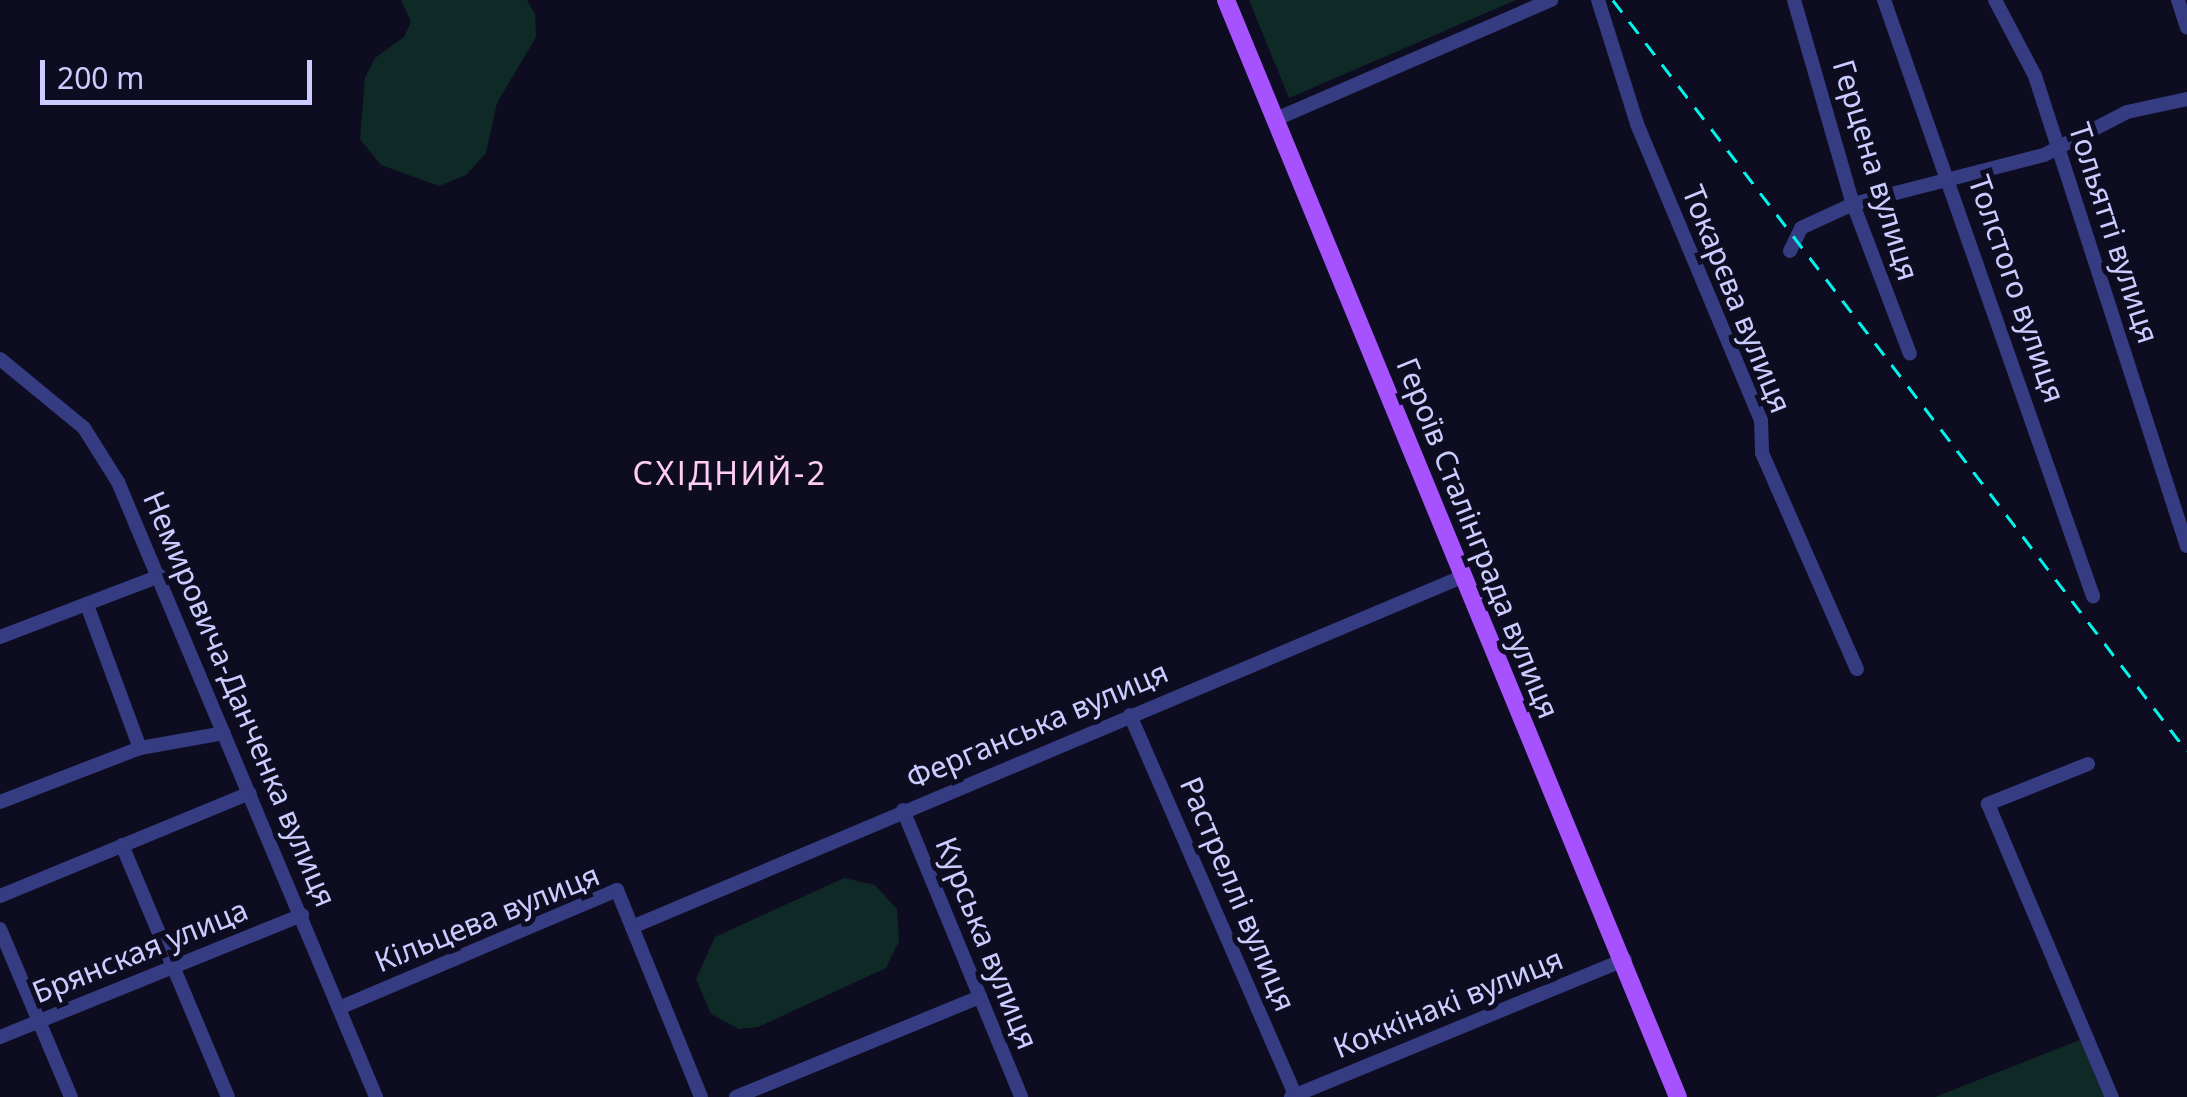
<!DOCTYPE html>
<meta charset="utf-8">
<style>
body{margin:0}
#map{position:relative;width:2187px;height:1097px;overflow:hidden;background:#0d0c20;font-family:"Noto Sans",sans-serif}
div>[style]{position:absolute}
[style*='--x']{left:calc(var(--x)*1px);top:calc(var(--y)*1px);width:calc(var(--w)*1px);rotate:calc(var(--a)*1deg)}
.green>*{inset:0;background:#0f2a26}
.minor>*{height:14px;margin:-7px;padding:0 7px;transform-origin:7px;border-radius:7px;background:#353c81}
.major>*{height:18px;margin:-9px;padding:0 9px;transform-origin:9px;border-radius:9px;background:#a752ff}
.rail>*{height:2.5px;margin-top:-1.25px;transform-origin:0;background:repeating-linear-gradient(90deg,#00f6ed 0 15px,transparent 0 27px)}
span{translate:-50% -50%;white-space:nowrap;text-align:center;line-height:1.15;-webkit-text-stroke:10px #0d0c20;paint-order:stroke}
.street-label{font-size:30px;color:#cbccff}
.neighbourhood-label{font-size:32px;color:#ffcdf4;letter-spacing:2.5px}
.scale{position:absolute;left:40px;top:60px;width:272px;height:45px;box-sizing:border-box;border:5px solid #cbccff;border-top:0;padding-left:12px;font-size:30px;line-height:35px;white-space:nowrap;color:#cbccff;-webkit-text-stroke:8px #0d0c20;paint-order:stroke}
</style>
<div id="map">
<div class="green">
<i style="clip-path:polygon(401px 0,527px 0,535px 14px,536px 37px,497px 103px,486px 153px,466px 175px,439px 186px,381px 165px,360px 139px,365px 78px,375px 58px,404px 37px,411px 22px)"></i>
<i style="clip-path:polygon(1249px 0,1516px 0,1289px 98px)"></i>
<i style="clip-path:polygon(844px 878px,875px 885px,897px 909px,899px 941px,886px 968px,758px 1027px,739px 1029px,711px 1014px,696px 979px,715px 937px)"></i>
<i style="clip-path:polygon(2080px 1040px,2104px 1097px,1935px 1097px)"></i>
</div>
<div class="minor">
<i style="--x:1598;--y:0;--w:130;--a:72.5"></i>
<i style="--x:1637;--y:124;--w:321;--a:67.3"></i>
<i style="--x:1761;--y:420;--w:33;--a:88"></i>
<i style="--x:1762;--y:453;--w:236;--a:66.3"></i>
<i style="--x:1794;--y:0;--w:212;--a:73.9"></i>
<i style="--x:1853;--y:204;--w:160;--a:69.2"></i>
<i style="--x:1884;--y:0;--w:632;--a:70.68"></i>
<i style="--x:1995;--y:0;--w:86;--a:62.2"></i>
<i style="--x:2035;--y:76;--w:494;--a:72.1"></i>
<i style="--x:2178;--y:0;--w:29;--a:72"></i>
<i style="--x:1276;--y:119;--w:300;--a:-23.4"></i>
<i style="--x:1790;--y:251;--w:25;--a:-64"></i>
<i style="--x:1801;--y:228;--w:57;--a:-24.8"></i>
<i style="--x:1853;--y:204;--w:197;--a:-14.4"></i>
<i style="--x:2044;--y:155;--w:93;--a:-27.4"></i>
<i style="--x:2127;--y:112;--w:61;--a:-12.2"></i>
<i style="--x:0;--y:359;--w:109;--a:39.4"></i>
<i style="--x:84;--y:428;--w:64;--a:57.8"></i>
<i style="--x:118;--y:482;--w:667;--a:67.24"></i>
<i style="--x:87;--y:605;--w:153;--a:69.7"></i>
<i style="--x:0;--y:637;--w:171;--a:-20.9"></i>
<i style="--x:1130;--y:715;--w:414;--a:66.5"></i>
<i style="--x:2088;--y:764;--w:108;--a:158.2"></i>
<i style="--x:1988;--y:804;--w:318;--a:67.1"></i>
<i style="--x:0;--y:802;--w:150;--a:-21.1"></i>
<i style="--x:140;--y:748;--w:85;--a:-10.1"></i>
<i style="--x:903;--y:810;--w:310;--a:67.6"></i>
<i style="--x:122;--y:845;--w:273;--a:67.2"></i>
<i style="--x:0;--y:896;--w:270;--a:-22.4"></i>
<i style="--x:632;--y:927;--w:903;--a:-22.87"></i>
<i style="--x:0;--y:929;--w:182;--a:67.1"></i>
<i style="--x:339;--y:1008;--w:302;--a:-23"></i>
<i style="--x:617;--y:890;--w:223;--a:67.9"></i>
<i style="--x:0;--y:1037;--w:326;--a:-22"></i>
<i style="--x:736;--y:1097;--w:264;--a:-22.3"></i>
<i style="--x:1291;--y:1097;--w:361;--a:-22.4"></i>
</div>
<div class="major">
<i style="--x:1226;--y:0;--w:1186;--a:67.61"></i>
</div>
<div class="rail">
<i style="--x:1613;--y:0;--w:945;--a:52.61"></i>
</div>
<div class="street-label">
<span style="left:1876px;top:170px;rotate:73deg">Герцена вулиця</span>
<span style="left:2114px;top:233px;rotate:72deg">Тольятті вулиця</span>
<span style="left:2017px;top:289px;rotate:71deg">Толстого вулиця</span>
<span style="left:1737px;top:299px;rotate:68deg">Токарєва вулиця</span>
<span style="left:1478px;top:538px;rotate:68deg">Героїв Сталінграда вулиця</span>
<span style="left:240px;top:699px;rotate:67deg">Немировича-Данченка вулиця</span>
<span style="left:1037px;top:725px;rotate:-23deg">Ферганська вулиця</span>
<span style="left:1238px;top:894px;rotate:67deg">Растреллі вулиця</span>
<span style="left:487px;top:918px;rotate:-22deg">Кільцева вулиця</span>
<span style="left:987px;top:943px;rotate:68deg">Курська вулиця</span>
<span style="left:140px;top:951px;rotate:-22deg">Брянская улица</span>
<span style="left:1448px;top:1003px;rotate:-22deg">Коккінакі вулиця</span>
</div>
<div class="neighbourhood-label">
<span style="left:730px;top:473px">СХІДНИЙ-2</span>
</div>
<div class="scale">200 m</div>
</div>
